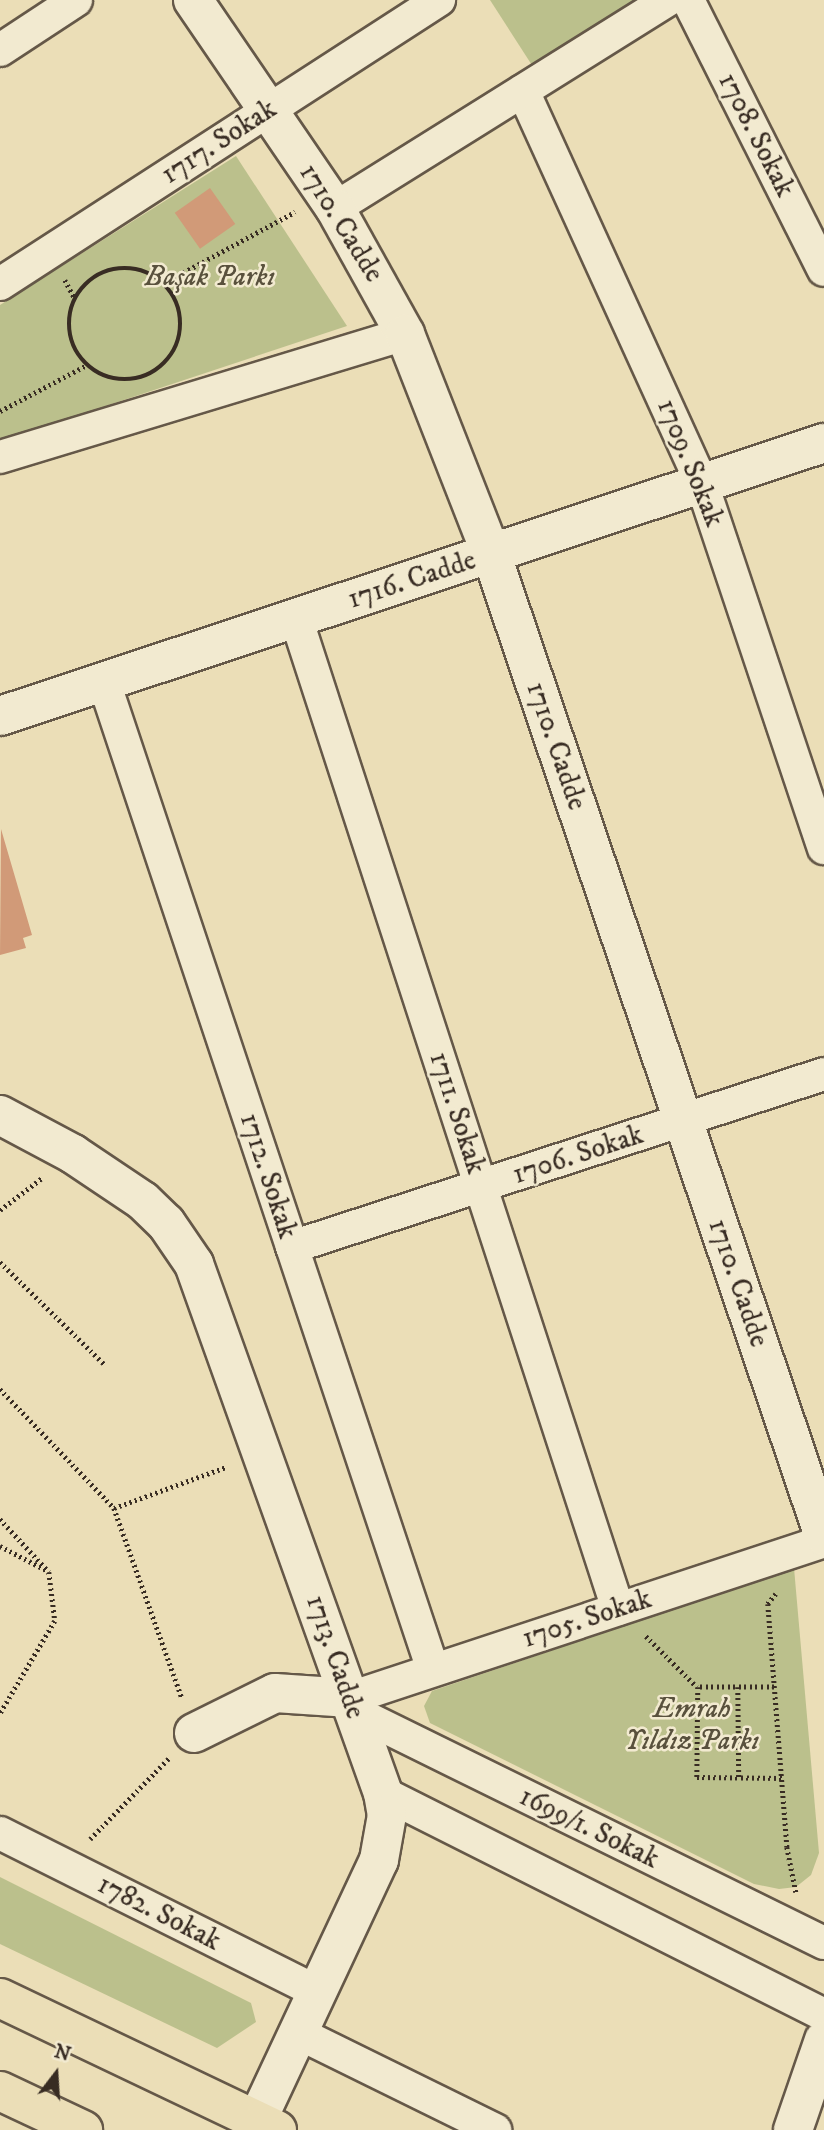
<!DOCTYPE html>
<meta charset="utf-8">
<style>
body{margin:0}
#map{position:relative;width:824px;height:2130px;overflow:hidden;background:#ebdeb7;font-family:"IM FELL DW Pica",serif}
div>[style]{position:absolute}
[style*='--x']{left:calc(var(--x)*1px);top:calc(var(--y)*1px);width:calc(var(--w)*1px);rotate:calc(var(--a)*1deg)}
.green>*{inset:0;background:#bbc08c}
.building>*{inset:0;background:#d19a78;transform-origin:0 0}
.path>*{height:4.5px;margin-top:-2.25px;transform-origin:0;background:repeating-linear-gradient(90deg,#382c23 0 2px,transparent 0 5.5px)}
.path>.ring{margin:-2.25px;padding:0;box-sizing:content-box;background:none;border:4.5px solid #382c23;border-radius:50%}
.roads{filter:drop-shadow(2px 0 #655848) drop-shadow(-2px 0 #655848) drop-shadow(0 2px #655848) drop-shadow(0 -2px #655848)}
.minor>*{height:32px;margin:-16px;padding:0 16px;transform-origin:16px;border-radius:16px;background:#f2ead0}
.tertiary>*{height:38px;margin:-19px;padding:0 19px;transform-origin:19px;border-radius:19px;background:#f2ead0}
.primary>*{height:38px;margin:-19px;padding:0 19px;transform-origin:19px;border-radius:19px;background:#ebdeb7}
span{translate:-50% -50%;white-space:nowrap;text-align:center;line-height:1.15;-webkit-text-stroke:5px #f2ead0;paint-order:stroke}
.street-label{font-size:28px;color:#382c23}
.park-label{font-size:28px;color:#59513d;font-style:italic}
.north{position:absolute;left:21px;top:2039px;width:70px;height:70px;-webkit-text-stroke:5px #f2ead0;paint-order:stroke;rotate:17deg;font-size:19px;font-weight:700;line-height:28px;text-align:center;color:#382c23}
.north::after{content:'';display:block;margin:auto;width:24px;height:32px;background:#382c23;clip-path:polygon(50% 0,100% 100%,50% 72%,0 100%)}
</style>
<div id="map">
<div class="green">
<i style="clip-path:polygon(490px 0,650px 0,537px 73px)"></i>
<i style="clip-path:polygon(236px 156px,347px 326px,0 441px,0 305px)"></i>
<i style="clip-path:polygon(794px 1568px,819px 1853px,811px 1875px,796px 1887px,779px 1889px,754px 1884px,430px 1723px,424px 1706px,432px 1691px)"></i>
<i style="clip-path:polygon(0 1877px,251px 2003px,256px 2022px,217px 2048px,0 1944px)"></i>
</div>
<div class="building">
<i style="left:210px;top:188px;width:44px;height:43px;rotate:55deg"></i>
<i style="clip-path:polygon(1px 829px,32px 935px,23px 938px,26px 948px,0 955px)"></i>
</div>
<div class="path">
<i class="ring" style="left:69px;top:268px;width:107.5px;height:107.5px"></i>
<i style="--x:65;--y:280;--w:21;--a:62"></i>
<i style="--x:164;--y:283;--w:149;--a:-28.5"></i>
<i style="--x:0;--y:411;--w:98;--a:-27.9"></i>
<i style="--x:0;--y:1210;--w:53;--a:-37.3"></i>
<i style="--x:0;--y:1262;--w:146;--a:44.4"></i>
<i style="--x:0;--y:1389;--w:165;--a:46.2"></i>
<i style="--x:114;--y:1508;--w:202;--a:70.3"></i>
<i style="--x:114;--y:1508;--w:119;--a:-20.1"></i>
<i style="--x:0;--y:1519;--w:72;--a:47.2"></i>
<i style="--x:49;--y:1572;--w:49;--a:83"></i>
<i style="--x:55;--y:1621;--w:108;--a:120.6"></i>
<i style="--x:0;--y:1546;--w:52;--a:27.6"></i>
<i style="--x:776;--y:1594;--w:13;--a:129"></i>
<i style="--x:768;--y:1604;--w:244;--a:85.5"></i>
<i style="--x:787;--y:1847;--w:46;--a:78.7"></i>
<i style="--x:646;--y:1636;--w:72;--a:45"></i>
<i style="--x:738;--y:1687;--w:90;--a:89.4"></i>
<i style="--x:774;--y:1687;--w:76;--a:180"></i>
<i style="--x:698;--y:1687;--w:90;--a:90.6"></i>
<i style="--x:697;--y:1777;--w:85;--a:0.7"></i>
<i style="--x:90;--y:1839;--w:113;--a:-45.7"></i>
</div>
<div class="roads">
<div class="minor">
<i style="--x:688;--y:0;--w:302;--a:63.3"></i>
<i style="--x:0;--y:50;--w:91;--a:-33.3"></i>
<i style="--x:523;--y:91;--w:432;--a:65.5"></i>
<i style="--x:702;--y:484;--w:384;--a:71.5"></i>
<i style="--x:335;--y:208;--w:393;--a:-32"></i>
<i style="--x:0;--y:284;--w:523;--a:-32.9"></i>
<i style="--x:0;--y:457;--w:423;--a:-16.9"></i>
<i style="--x:296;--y:618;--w:1042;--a:72"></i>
<i style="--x:104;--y:682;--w:1041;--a:71.58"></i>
<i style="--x:292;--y:1247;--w:559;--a:-18.01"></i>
<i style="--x:350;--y:1698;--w:499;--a:-18.3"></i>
<i style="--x:355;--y:1712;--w:523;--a:26.22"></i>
<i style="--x:383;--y:1793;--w:494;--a:26.7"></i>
<i style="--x:0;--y:1833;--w:355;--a:26.6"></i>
<i style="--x:298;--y:2033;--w:220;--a:26.2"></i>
</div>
<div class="tertiary">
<i style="--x:193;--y:0;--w:252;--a:55.7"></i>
<i style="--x:335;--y:208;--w:144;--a:60.9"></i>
<i style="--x:405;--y:334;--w:235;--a:68.6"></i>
<i style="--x:491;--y:553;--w:1038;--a:71.29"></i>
<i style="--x:0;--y:716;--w:868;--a:-18.33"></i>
<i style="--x:0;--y:1115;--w:83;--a:28.1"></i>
<i style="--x:73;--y:1154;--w:84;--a:33.9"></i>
<i style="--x:143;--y:1201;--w:32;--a:44"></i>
<i style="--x:166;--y:1223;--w:50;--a:55.7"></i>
<i style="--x:194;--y:1264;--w:562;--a:70.34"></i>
<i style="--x:383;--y:1793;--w:22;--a:80"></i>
<i style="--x:387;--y:1815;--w:46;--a:100.1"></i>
<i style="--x:379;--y:1860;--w:287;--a:115.1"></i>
<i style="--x:194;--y:1733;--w:90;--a:-26.3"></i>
<i style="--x:275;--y:1693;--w:75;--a:3.8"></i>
<i style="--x:793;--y:2130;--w:95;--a:-71"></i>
</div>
<div class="primary">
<i style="--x:0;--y:1998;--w:307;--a:25.5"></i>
<i style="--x:0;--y:2091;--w:92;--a:25.2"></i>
</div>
</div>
<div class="street-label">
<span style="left:756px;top:135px;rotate:63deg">1708. Sokak</span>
<span style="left:219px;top:142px;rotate:-33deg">1717. Sokak</span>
<span style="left:341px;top:223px;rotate:58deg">1710. Cadde</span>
<span style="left:690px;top:463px;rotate:68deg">1709. Sokak</span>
<span style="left:412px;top:580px;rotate:-18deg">1716. Cadde</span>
<span style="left:556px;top:746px;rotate:71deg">1710. Cadde</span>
<span style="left:457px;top:1113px;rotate:72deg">1711. Sokak</span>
<span style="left:578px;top:1155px;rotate:-18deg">1706. Sokak</span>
<span style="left:268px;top:1176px;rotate:72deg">1712. Sokak</span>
<span style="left:738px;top:1283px;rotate:71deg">1710. Cadde</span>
<span style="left:587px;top:1619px;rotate:-18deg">1705. Sokak</span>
<span style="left:335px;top:1657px;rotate:71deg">1713. Cadde</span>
<span style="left:589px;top:1828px;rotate:26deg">1699/1. Sokak</span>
<span style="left:159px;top:1913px;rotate:27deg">1782. Sokak</span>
</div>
<div class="park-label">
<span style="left:210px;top:277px">Başak Parkı</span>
<span style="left:692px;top:1725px">Emrah<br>Yıldız Parkı</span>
</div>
<div class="north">N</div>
</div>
